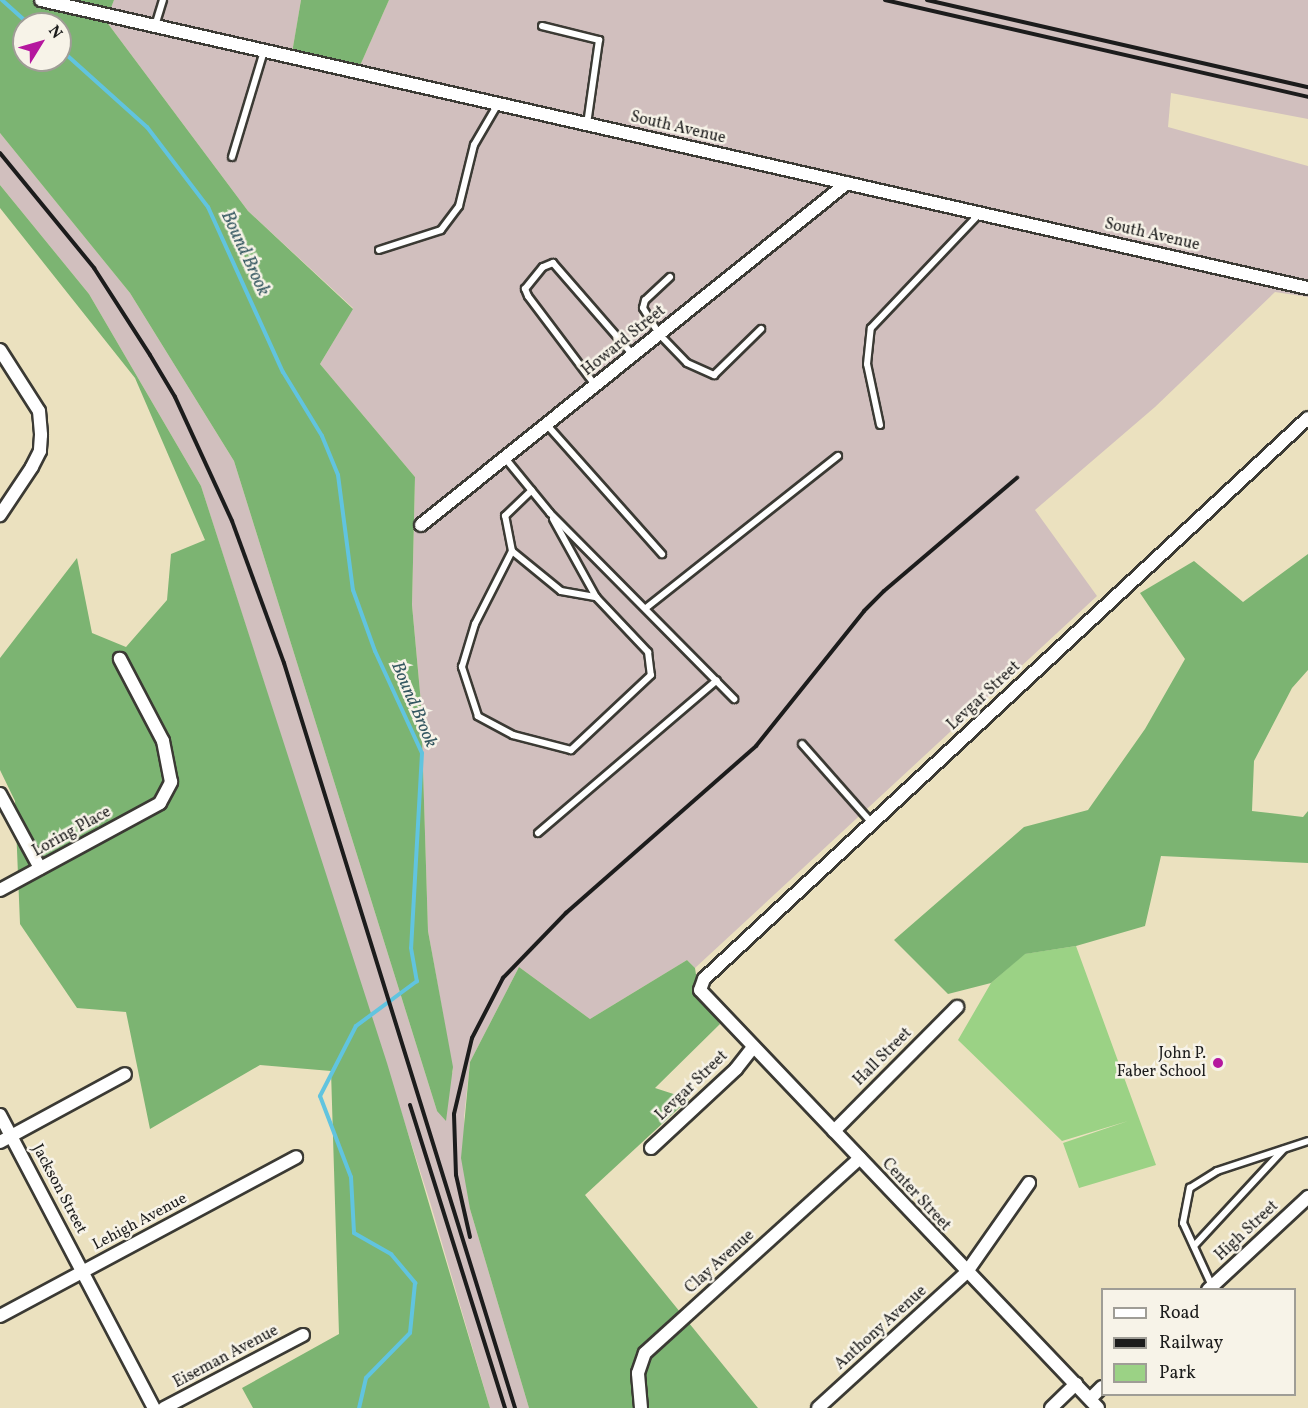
<!DOCTYPE html>
<style>
body{margin:0}
#map{position:relative;width:1308px;height:1408px;overflow:hidden;background:#ebe1bf;font-family:Vollkorn,serif}
div>[style]{position:absolute}
[style*='--x']{left:calc(var(--x)*1px);top:calc(var(--y)*1px);width:calc(var(--w)*1px);rotate:calc(var(--a)*1deg)}
.industrial>*{inset:0;background:#d1bfbe}
.green>*{inset:0;background:#9bd285}
.forest>*{inset:0;background:#7cb472}
.stream>*{height:4px;margin:-2px;padding:0 2px;transform-origin:2px;border-radius:2px;background:#61c4df}
.roads{filter:drop-shadow(2px 0 #3b3a34) drop-shadow(-2px 0 #3b3a34) drop-shadow(0 2px #3b3a34) drop-shadow(0 -2px #3b3a34)}
.service>*{height:6px;margin:-3px;padding:0 3px;transform-origin:3px;border-radius:3px;background:#fff}
.minor>*{height:12px;margin:-6px;padding:0 6px;transform-origin:6px;border-radius:6px;background:#fff}
.rail>*{height:4px;margin:-2px;padding:0 2px;transform-origin:2px;border-radius:2px;background:#1c1c1c}
.dots>*{width:16px;height:16px;translate:-50% -50%;box-sizing:border-box;border:3px solid #f7f3e8;border-radius:50%}
span{translate:-50% -50%;white-space:nowrap;text-align:center;line-height:1.15;-webkit-text-stroke:5px #f7f3e8;paint-order:stroke}
.street-label{font-size:16px;color:#1c1c1c}
.poi-label{font-size:16px;color:#1c1c1c}
.right{translate:-100% -50%;text-align:right}
.water-label{font-size:18px;color:#345760;font-style:italic}
.legend{position:absolute;left:1101px;top:1288px;width:195px;height:108px;box-sizing:border-box;background:#f7f3e8;border:2px solid #9f9d96;margin:0;padding:8px 10px;list-style:none;font-size:18px;color:#1c1c1c}
.legend li{display:flex;align-items:center;gap:12px;height:30px}
.legend b{width:30px;border:2px solid #9f9d96}
.north{position:absolute;left:12px;top:12px;width:60px;height:60px;box-sizing:border-box;background:#f7f3e8;border:2px solid #9f9d96;border-radius:50%;rotate:53deg;font-size:16px;font-weight:700;line-height:24px;text-align:center;color:#1c1c1c}
.north::after{content:'';display:block;margin:auto;width:21px;height:27px;background:#b5179e;clip-path:polygon(50% 0,100% 100%,50% 72%,0 100%)}
</style>
<div id="map">
<div class="industrial">
<i style="clip-path:polygon(114px 0,301px 0,292px 53px,359px 68px,389px 0,1308px 0,1308px 119px,1171px 93px,1168px 127px,1308px 166px,1308px 297px,1275px 292px,1155px 407px,1035px 510px,1097px 596px,695px 968px,687px 960px,590px 1019px,519px 967px,470px 1062px,464px 1117px,470px 1209px,529px 1408px,490px 1408px,430px 1202px,201px 486px,89px 294px,0 185px,0 133px,130px 293px,234px 461px,437px 1111px,453px 1071px,428px 931px,421px 703px,412px 605px,415px 477px,320px 364px,353px 308px,248px 211px,106px 21px)"></i>
</div>
<div class="green">
<i style="clip-path:polygon(1076px 946px,1156px 1165px,1079px 1188px,1063px 1143px,1128px 1121px,1062px 1141px,958px 1040px,991px 983px,1024px 954px)"></i>
</div>
<div class="forest">
<i style="clip-path:polygon(evenodd,0 0,114px 0,106px 21px,248px 211px,353px 309px,320px 364px,415px 477px,412px 605px,421px 703px,428px 931px,453px 1067px,446px 1121px,437px 1111px,234px 461px,130px 293px,0 133px,0 0,24px 24px,60px 24px,60px 60px,24px 60px,24px 24px)"></i>
<i style="clip-path:polygon(301px 0,389px 0,359px 68px,292px 53px)"></i>
<i style="clip-path:polygon(0 185px,89px 294px,201px 486px,387px 1063px,490px 1408px,253px 1408px,242px 1388px,339px 1334px,331px 1071px,260px 1065px,150px 1129px,126px 1012px,77px 1008px,20px 924px,15px 801px,0 770px,0 658px,77px 558px,92px 633px,126px 647px,167px 600px,171px 554px,205px 540px,135px 378px,0 208px)"></i>
<i style="clip-path:polygon(1308px 554px,1308px 670px,1292px 688px,1254px 761px,1252px 811px,1303px 817px,1308px 811px,1308px 863px,1161px 856px,1145px 926px,1076px 946px,1025px 954px,991px 983px,948px 994px,894px 940px,1024px 827px,1088px 810px,1145px 729px,1185px 659px,1140px 593px,1194px 561px,1243px 602px)"></i>
<i style="clip-path:polygon(687px 960px,695px 968px,699px 995px,720px 1024px,655px 1088px,689px 1099px,585px 1195px,758px 1408px,529px 1408px,470px 1209px,461px 1158px,470px 1062px,519px 967px,590px 1019px)"></i>
</div>
<div class="stream">
<i style="--x:2;--y:0;--w:36;--a:42"></i>
<i style="--x:60;--y:49;--w:117;--a:41.9"></i>
<i style="--x:147;--y:127;--w:101;--a:52.7"></i>
<i style="--x:208;--y:207;--w:181;--a:65.6"></i>
<i style="--x:283;--y:372;--w:75;--a:58.6"></i>
<i style="--x:322;--y:436;--w:42;--a:67.7"></i>
<i style="--x:338;--y:475;--w:116;--a:82.6"></i>
<i style="--x:353;--y:590;--w:65;--a:70.2"></i>
<i style="--x:375;--y:651;--w:112;--a:65.3"></i>
<i style="--x:422;--y:753;--w:195;--a:93.2"></i>
<i style="--x:411;--y:948;--w:34;--a:80"></i>
<i style="--x:417;--y:981;--w:76;--a:143.6"></i>
<i style="--x:356;--y:1026;--w:79;--a:117.2"></i>
<i style="--x:320;--y:1096;--w:87;--a:69.1"></i>
<i style="--x:351;--y:1177;--w:56;--a:86.9"></i>
<i style="--x:354;--y:1233;--w:43;--a:29.6"></i>
<i style="--x:391;--y:1254;--w:38;--a:50"></i>
<i style="--x:415;--y:1283;--w:50;--a:95.7"></i>
<i style="--x:410;--y:1333;--w:63;--a:134.4"></i>
<i style="--x:366;--y:1378;--w:31;--a:103"></i>
</div>
<div class="roads">
<div class="service">
<i style="--x:155;--y:26;--w:27;--a:-73"></i>
<i style="--x:542;--y:26;--w:59;--a:13.8"></i>
<i style="--x:599;--y:40;--w:85;--a:98.1"></i>
<i style="--x:232;--y:157;--w:111;--a:-73.2"></i>
<i style="--x:379;--y:250;--w:65;--a:-17.9"></i>
<i style="--x:441;--y:230;--w:30;--a:-53"></i>
<i style="--x:459;--y:206;--w:63;--a:-76.2"></i>
<i style="--x:474;--y:145;--w:48;--a:-59.7"></i>
<i style="--x:670;--y:277;--w:34;--a:137"></i>
<i style="--x:645;--y:300;--w:8;--a:104"></i>
<i style="--x:643;--y:308;--w:31;--a:58"></i>
<i style="--x:659;--y:334;--w:40;--a:46"></i>
<i style="--x:687;--y:363;--w:30;--a:24"></i>
<i style="--x:714;--y:375;--w:66;--a:-44.4"></i>
<i style="--x:595;--y:385;--w:111;--a:-127"></i>
<i style="--x:528;--y:296;--w:8;--a:-113"></i>
<i style="--x:525;--y:289;--w:28;--a:-51"></i>
<i style="--x:543;--y:267;--w:11;--a:-22"></i>
<i style="--x:553;--y:263;--w:122;--a:49"></i>
<i style="--x:547;--y:425;--w:173;--a:48.3"></i>
<i style="--x:880;--y:425;--w:62;--a:-102"></i>
<i style="--x:867;--y:364;--w:36;--a:-84"></i>
<i style="--x:871;--y:328;--w:158;--a:-46.5"></i>
<i style="--x:505;--y:458;--w:71;--a:50.7"></i>
<i style="--x:550;--y:513;--w:262;--a:45.3"></i>
<i style="--x:553;--y:519;--w:89;--a:61.1"></i>
<i style="--x:512;--y:551;--w:63;--a:39.2"></i>
<i style="--x:561;--y:591;--w:36;--a:10"></i>
<i style="--x:596;--y:597;--w:76;--a:46.6"></i>
<i style="--x:648;--y:652;--w:23;--a:83"></i>
<i style="--x:651;--y:675;--w:110;--a:136.8"></i>
<i style="--x:571;--y:750;--w:60;--a:-165.5"></i>
<i style="--x:513;--y:735;--w:40;--a:-152"></i>
<i style="--x:478;--y:716;--w:52;--a:-108.1"></i>
<i style="--x:462;--y:667;--w:45;--a:-73.2"></i>
<i style="--x:475;--y:624;--w:82;--a:-63.1"></i>
<i style="--x:512;--y:551;--w:36;--a:-101"></i>
<i style="--x:505;--y:516;--w:37;--a:-44"></i>
<i style="--x:646;--y:608;--w:245;--a:-38.4"></i>
<i style="--x:802;--y:744;--w:106;--a:48.5"></i>
<i style="--x:538;--y:833;--w:235;--a:-40.5"></i>
<i style="--x:1194;--y:1246;--w:131;--a:-47.2"></i>
<i style="--x:1212;--y:1286;--w:69;--a:-114.7"></i>
<i style="--x:1183;--y:1223;--w:36;--a:-79"></i>
<i style="--x:1190;--y:1188;--w:32;--a:-32"></i>
<i style="--x:1217;--y:1171;--w:96;--a:-18.2"></i>
</div>
<div class="minor">
<i style="--x:41;--y:0;--w:1299;--a:12.81"></i>
<i style="--x:0;--y:350;--w:72;--a:57.4"></i>
<i style="--x:39;--y:411;--w:24;--a:85"></i>
<i style="--x:41;--y:435;--w:16;--a:94"></i>
<i style="--x:40;--y:451;--w:18;--a:117"></i>
<i style="--x:32;--y:467;--w:58;--a:123.7"></i>
<i style="--x:421;--y:525;--w:546;--a:-38.76"></i>
<i style="--x:0;--y:794;--w:84;--a:61.6"></i>
<i style="--x:0;--y:890;--w:182;--a:-28.5"></i>
<i style="--x:160;--y:803;--w:24;--a:-62"></i>
<i style="--x:171;--y:782;--w:42;--a:-101"></i>
<i style="--x:163;--y:741;--w:93;--a:-117.7"></i>
<i style="--x:0;--y:1115;--w:331;--a:62.3"></i>
<i style="--x:834;--y:1131;--w:175;--a:-45.2"></i>
<i style="--x:0;--y:1142;--w:142;--a:-28.5"></i>
<i style="--x:651;--y:1148;--w:116;--a:-42.9"></i>
<i style="--x:736;--y:1069;--w:28;--a:-52"></i>
<i style="--x:1208;--y:1290;--w:137;--a:-42.9"></i>
<i style="--x:0;--y:1316;--w:336;--a:-28.2"></i>
<i style="--x:1090;--y:1399;--w:17;--a:-45"></i>
<i style="--x:164;--y:1408;--w:157;--a:-27.7"></i>
<i style="--x:641;--y:1408;--w:35;--a:-95"></i>
<i style="--x:638;--y:1373;--w:21;--a:-71"></i>
<i style="--x:645;--y:1353;--w:290;--a:-42.2"></i>
<i style="--x:818;--y:1408;--w:200;--a:-42.4"></i>
<i style="--x:966;--y:1273;--w:110;--a:-55"></i>
<i style="--x:1051;--y:1408;--w:35;--a:-44"></i>
<i style="--x:1098;--y:1408;--w:577;--a:-133.6"></i>
<i style="--x:700;--y:990;--w:12;--a:-70"></i>
<i style="--x:704;--y:979;--w:824;--a:-42.89"></i>
</div>
</div>
<div class="rail">
<i style="--x:885;--y:0;--w:434;--a:12.9"></i>
<i style="--x:927;--y:0;--w:391;--a:12.9"></i>
<i style="--x:0;--y:153;--w:149;--a:50.7"></i>
<i style="--x:94;--y:268;--w:103;--a:57.2"></i>
<i style="--x:150;--y:355;--w:49;--a:59.2"></i>
<i style="--x:175;--y:397;--w:136;--a:65.3"></i>
<i style="--x:232;--y:521;--w:151;--a:69.9"></i>
<i style="--x:284;--y:663;--w:780;--a:72.77"></i>
<i style="--x:410;--y:1105;--w:318;--a:72.6"></i>
<i style="--x:470;--y:1237;--w:64;--a:-102.7"></i>
<i style="--x:456;--y:1175;--w:61;--a:-91.9"></i>
<i style="--x:454;--y:1114;--w:78;--a:-76.7"></i>
<i style="--x:472;--y:1038;--w:68;--a:-62.7"></i>
<i style="--x:503;--y:978;--w:91;--a:-45.9"></i>
<i style="--x:566;--y:913;--w:253;--a:-41.3"></i>
<i style="--x:756;--y:746;--w:173;--a:-51.3"></i>
<i style="--x:864;--y:611;--w:28;--a:-45"></i>
<i style="--x:884;--y:591;--w:175;--a:-40.4"></i>
</div>
<div class="dots">
<i style="left:1218px;top:1063px;background:#b5179e"></i>
</div>
<div class="street-label">
<span style="left:678px;top:128px;rotate:13deg">South Avenue</span>
<span style="left:1152px;top:235px;rotate:13deg">South Avenue</span>
<span style="left:624px;top:341px;rotate:-39deg">Howard Street</span>
<span style="left:984px;top:696px;rotate:-43deg">Levgar Street</span>
<span style="left:72px;top:832px;rotate:-29deg">Loring Place</span>
<span style="left:883px;top:1057px;rotate:-45deg">Hall Street</span>
<span style="left:692px;top:1086px;rotate:-44deg">Levgar Street</span>
<span style="left:59px;top:1189px;rotate:62deg">Jackson Street</span>
<span style="left:916px;top:1195px;rotate:47deg">Center Street</span>
<span style="left:140px;top:1222px;rotate:-28deg">Lehigh Avenue</span>
<span style="left:1247px;top:1231px;rotate:-43deg">High Street</span>
<span style="left:720px;top:1262px;rotate:-42deg">Clay Avenue</span>
<span style="left:881px;top:1328px;rotate:-42deg">Anthony Avenue</span>
<span style="left:226px;top:1357px;rotate:-28deg">Eiseman Avenue</span>
</div>
<div class="poi-label">
<span class="right" style="left:1206px;top:1063px">John P.<br>Faber School</span>
</div>
<div class="water-label">
<span style="left:244px;top:254px;rotate:65deg">Bound Brook</span>
<span style="left:413px;top:705px;rotate:67deg">Bound Brook</span>
</div>
<ul class="legend">
<li><b style="height:8px;background:#fff"></b>Road</li>
<li><b style="height:8px;background:#1c1c1c"></b>Railway</li>
<li><b style="height:16px;background:#9bd285"></b>Park</li>
</ul>
<div class="north">N</div>
</div>
